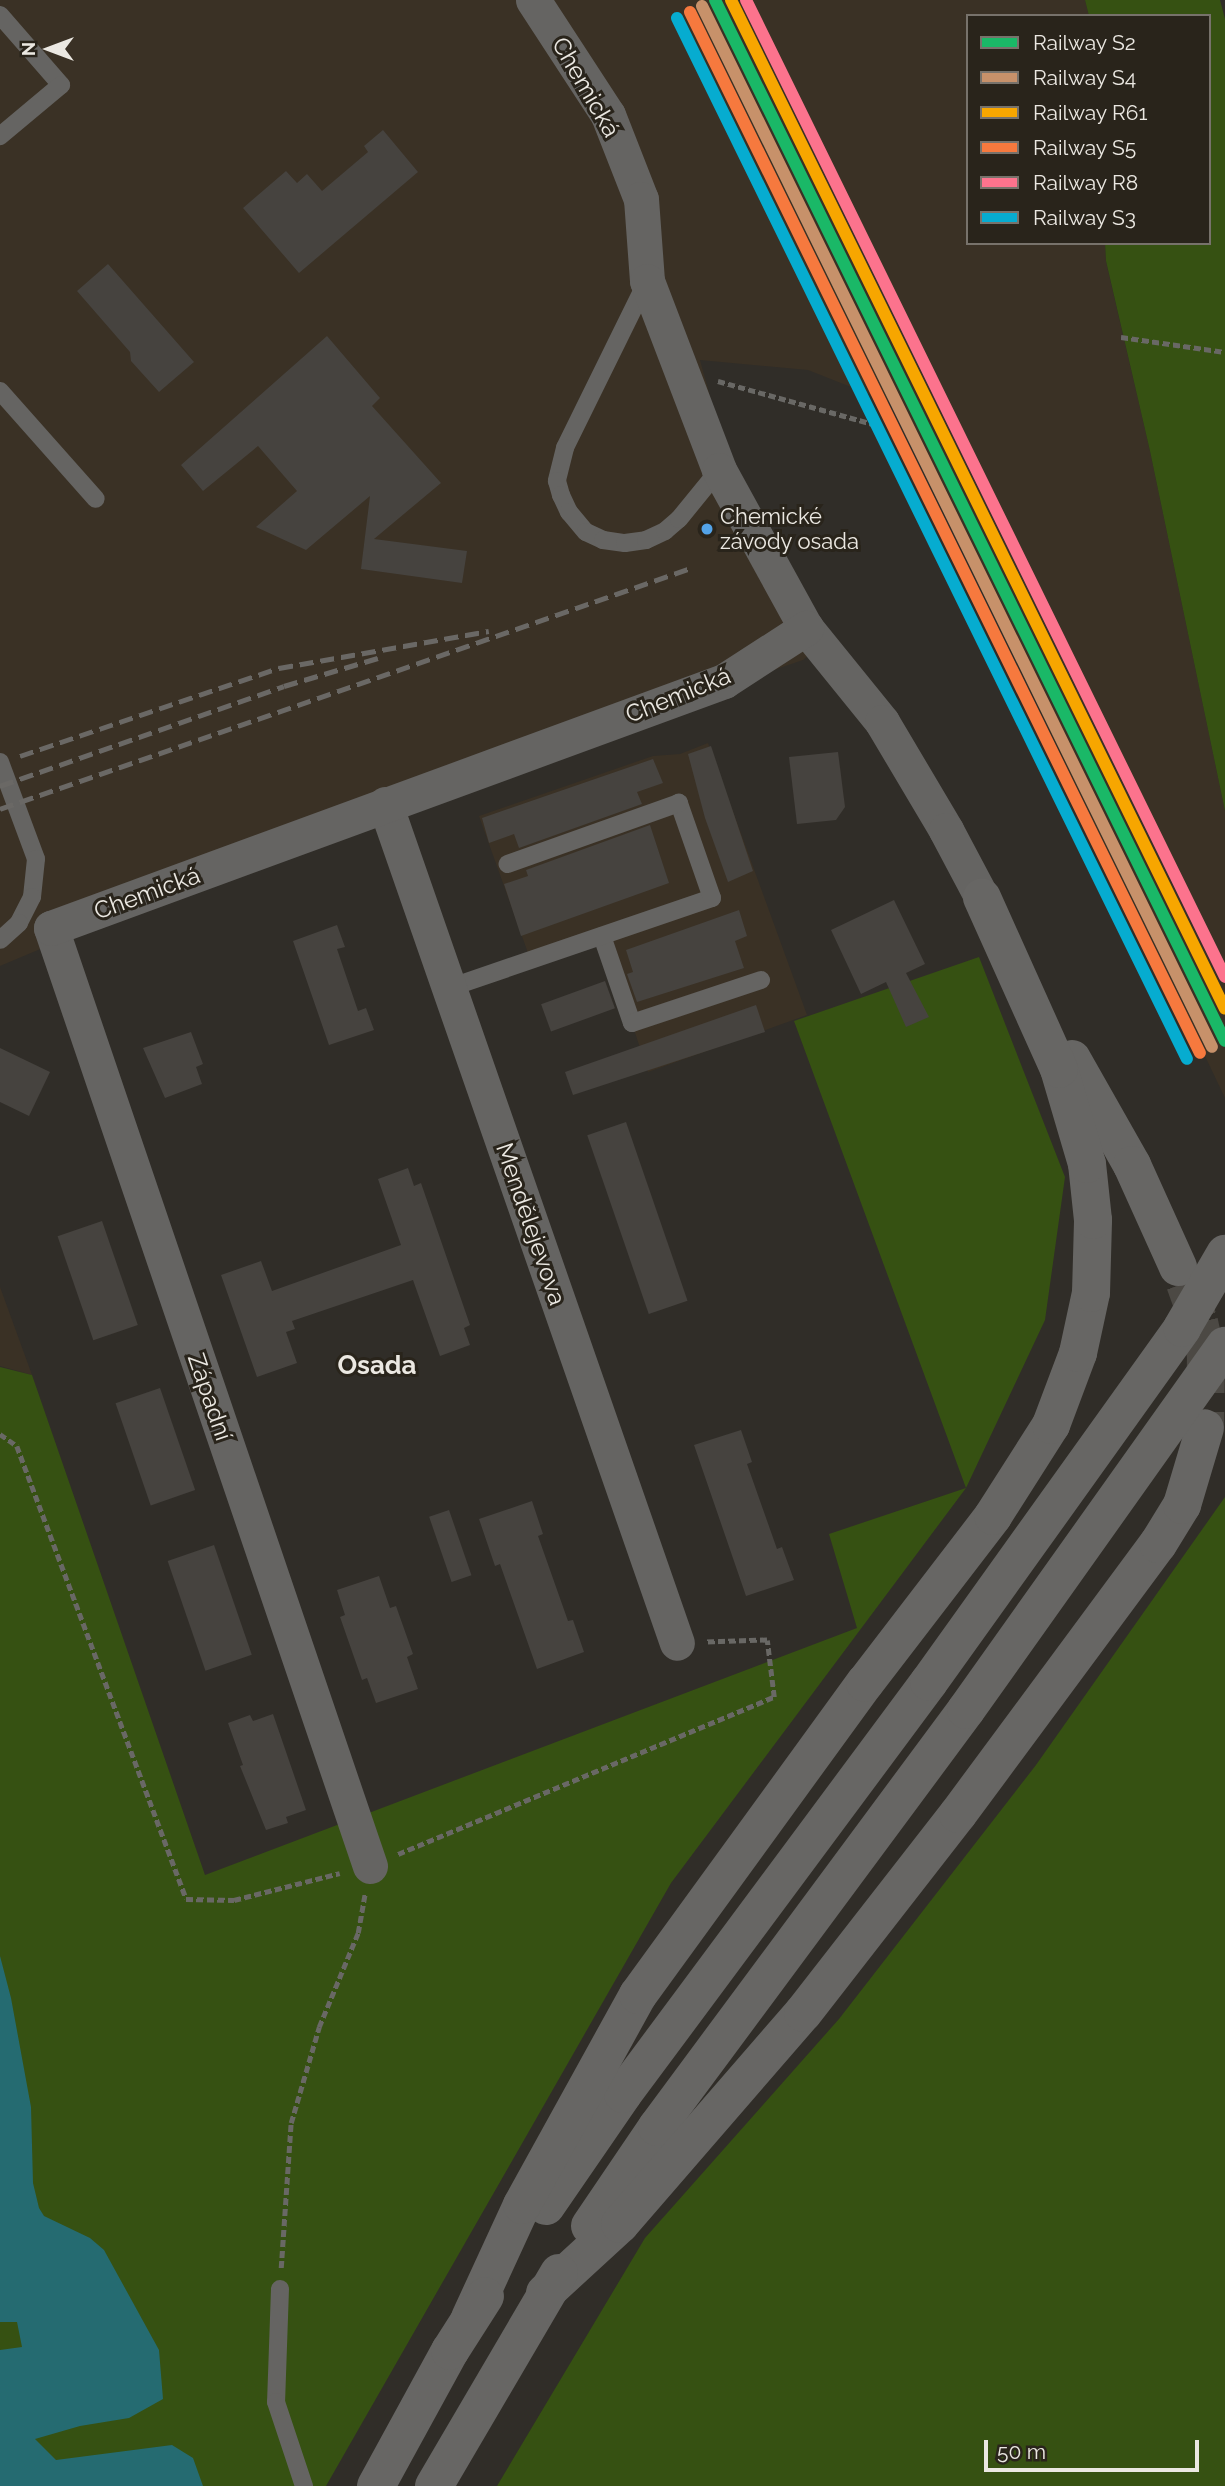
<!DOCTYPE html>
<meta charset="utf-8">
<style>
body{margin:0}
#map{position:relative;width:1225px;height:2486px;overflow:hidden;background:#302d28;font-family:Raleway,sans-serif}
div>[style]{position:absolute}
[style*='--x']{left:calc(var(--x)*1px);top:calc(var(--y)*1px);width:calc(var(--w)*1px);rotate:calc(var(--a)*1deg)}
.built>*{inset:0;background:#3a3125}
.green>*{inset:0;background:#365112}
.water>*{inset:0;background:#256b71}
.building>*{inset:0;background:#46433f;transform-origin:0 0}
.secondary-tunnel>*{height:38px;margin-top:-19px;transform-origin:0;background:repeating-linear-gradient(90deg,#4c4944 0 38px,transparent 0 57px)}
.path>*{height:4.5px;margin-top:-2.25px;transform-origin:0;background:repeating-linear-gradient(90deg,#696865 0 7px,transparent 0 10.5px)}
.lane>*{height:18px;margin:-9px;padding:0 9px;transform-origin:9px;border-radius:9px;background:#656462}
.street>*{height:35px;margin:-17.5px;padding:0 17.5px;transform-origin:17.5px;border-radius:17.5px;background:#656462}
.secondary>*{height:38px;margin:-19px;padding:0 19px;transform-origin:19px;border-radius:19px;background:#676664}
.rail>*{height:5px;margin-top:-2.5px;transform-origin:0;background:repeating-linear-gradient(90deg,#6a6865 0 14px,transparent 0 21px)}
.secondary-bridge>*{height:38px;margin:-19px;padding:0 19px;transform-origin:19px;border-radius:19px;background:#676664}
.rail-1>*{height:12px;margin:-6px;padding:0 6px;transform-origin:6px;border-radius:6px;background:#1ab867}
.rail-2>*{height:12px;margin:-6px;padding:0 6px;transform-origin:6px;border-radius:6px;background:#c7916a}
.rail-3>*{height:12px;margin:-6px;padding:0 6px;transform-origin:6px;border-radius:6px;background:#f7a600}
.rail-4>*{height:12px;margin:-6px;padding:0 6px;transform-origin:6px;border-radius:6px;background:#f6793e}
.rail-5>*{height:12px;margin:-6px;padding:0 6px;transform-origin:6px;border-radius:6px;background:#fc738d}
.rail-6>*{height:12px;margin:-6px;padding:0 6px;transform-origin:6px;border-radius:6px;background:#06acd0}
.dots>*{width:19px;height:19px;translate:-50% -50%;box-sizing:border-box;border:4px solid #29241b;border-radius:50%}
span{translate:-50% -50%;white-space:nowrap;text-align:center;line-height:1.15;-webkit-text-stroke:6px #29241b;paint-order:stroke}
.bus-label{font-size:22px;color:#ebe8e2}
.left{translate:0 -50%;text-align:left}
.street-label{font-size:24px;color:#ebe8e2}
.neighbourhood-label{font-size:26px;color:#ebe8e2;font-weight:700}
.legend{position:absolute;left:966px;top:14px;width:245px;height:231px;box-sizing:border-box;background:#29241b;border:2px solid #77726b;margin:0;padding:9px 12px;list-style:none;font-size:21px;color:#ebe8e2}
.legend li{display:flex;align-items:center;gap:14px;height:35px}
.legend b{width:35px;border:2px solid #77726b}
.north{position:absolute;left:14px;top:14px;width:70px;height:70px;-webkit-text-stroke:5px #29241b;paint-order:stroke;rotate:270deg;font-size:19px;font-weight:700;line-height:28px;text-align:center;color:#ebe8e2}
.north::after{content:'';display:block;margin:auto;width:24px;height:32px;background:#ebe8e2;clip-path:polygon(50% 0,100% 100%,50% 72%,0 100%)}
.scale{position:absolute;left:984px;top:2440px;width:215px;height:32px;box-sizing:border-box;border:4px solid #ebe8e2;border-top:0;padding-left:9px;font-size:21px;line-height:24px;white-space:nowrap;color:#ebe8e2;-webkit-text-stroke:5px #29241b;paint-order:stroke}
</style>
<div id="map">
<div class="built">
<i style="clip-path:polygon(0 0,1085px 0,1089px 16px,968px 16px,968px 243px,1105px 243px,1106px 262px,1150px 451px,1225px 811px,1225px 1098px,894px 404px,808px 370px,700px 360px,724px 447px,828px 639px,803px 660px,385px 804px,0 966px)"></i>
<i style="clip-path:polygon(708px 743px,807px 1015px,648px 1072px,607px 948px,595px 945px,533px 967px,479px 816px,653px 756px,680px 754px)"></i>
<i style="clip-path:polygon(0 1287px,32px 1375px,0 1366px)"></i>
</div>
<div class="green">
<i style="clip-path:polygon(1085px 0,1220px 0,1225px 19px,1225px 811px,1150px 451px,1106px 261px,1105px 243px,1209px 243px,1209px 16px,1089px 16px)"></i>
<i style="clip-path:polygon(979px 957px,1065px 1177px,1045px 1320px,966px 1488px,671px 1883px,326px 2486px,0 2486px,0 1367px,32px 1375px,205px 1875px,857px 1628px,829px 1534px,966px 1488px,794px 1021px)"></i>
<i style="clip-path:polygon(1225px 1497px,1225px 2486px,497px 2486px,645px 2238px,839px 2019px,1036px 1765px)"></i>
</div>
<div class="water">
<i style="clip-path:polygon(0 1956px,11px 1998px,31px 2107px,33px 2183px,39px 2208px,44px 2216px,90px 2238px,104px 2250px,159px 2350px,163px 2399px,129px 2418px,80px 2426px,35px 2439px,56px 2460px,172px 2445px,193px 2458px,203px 2486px,0 2486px,0 2350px,22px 2347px,17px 2322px,0 2322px)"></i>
</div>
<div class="building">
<i style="clip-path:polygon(383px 130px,418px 172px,299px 273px,243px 208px,286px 171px,297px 183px,307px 174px,322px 191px,368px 152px,364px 146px)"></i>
<i style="clip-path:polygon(108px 264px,194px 362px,159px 392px,131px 361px,130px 352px,77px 291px)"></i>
<i style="clip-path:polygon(327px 336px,380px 398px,372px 406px,441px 483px,374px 539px,467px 551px,462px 583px,361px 569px,370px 496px,306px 550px,256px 527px,297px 491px,258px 446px,203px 491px,181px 465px)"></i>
<i style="clip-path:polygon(711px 746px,753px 871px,728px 882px,705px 818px,688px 754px)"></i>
<i style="clip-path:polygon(838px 752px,845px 807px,836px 820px,797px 824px,789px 757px)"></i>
<i style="clip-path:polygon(653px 759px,663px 783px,637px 792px,642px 804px,519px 848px,514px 834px,489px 843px,482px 818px)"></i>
<i style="clip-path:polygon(650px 825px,669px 883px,521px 936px,504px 884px,528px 876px,526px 870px)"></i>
<i style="clip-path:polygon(894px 900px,925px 964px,906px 973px,929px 1017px,906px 1027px,886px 982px,861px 994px,831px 930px)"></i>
<i style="clip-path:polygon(739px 910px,747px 936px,735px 941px,744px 968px,637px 1002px,627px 974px,633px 972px,626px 950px)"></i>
<i style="clip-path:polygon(337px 925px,345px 947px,337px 949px,358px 1011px,366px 1008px,374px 1030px,329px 1045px,293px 941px)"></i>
<i style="left:605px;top:981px;width:29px;height:68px;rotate:70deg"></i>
<i style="clip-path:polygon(756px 1005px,765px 1032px,573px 1095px,565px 1072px)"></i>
<i style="clip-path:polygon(191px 1032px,203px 1064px,196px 1067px,202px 1084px,165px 1098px,143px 1048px)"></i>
<i style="clip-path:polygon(0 1048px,50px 1072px,29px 1116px,0 1102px)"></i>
<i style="left:626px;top:1122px;width:189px;height:41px;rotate:71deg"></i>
<i style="clip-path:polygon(408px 1168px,414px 1186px,421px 1183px,470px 1325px,464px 1328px,470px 1345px,440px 1356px,413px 1280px,292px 1321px,295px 1329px,286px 1332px,297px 1363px,257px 1377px,221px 1275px,261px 1261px,272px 1291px,401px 1245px,378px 1179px)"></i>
<i style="left:102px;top:1221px;width:110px;height:47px;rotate:71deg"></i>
<i style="left:160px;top:1388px;width:108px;height:47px;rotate:71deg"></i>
<i style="clip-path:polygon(741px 1430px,752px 1462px,747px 1464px,777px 1549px,782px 1547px,794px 1580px,746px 1596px,694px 1445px)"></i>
<i style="clip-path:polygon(532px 1501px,543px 1534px,538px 1536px,568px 1621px,573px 1620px,584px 1652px,537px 1669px,500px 1564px,495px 1566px,479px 1519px)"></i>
<i style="left:449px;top:1510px;width:69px;height:21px;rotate:71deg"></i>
<i style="left:214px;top:1545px;width:116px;height:49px;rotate:71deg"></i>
<i style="clip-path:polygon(379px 1576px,390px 1608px,396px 1606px,413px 1654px,407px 1657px,418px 1689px,376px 1703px,367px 1678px,362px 1680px,340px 1617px,345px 1615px,337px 1590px)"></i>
<i style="clip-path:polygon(273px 1714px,306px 1810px,286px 1817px,288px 1823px,266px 1830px,240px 1766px,243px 1765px,228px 1723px,250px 1715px,253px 1721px)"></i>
</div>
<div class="secondary-tunnel">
<i style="--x:1185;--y:1283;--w:41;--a:70.3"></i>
<i style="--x:1199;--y:1322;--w:34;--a:78"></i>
<i style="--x:1206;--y:1355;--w:73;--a:90.8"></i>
</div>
<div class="path">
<i style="--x:1121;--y:337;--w:105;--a:8.2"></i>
<i style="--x:718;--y:381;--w:161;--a:15.5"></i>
<i style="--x:0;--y:1434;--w:21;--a:35"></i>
<i style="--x:17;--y:1446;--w:483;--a:69.5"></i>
<i style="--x:186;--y:1899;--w:48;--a:1.2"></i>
<i style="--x:234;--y:1900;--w:109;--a:-14.3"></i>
<i style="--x:398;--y:1854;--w:407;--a:-22.7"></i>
<i style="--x:774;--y:1697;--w:57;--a:-97"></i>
<i style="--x:767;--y:1640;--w:61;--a:178.1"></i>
<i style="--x:281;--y:2268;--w:145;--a:-86.1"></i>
<i style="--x:291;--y:2123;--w:100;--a:-73.7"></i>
<i style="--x:319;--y:2027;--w:102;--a:-67.5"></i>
<i style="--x:358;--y:1933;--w:40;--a:-80"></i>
</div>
<div class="lane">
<i style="--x:0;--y:15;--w:93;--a:48.9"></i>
<i style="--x:61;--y:85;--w:80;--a:140.1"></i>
<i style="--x:647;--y:281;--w:186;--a:116.2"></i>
<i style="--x:565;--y:448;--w:34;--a:104"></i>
<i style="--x:557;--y:481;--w:15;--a:74"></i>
<i style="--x:561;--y:495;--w:19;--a:65"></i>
<i style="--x:569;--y:512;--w:26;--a:50"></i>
<i style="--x:586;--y:532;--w:19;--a:25"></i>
<i style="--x:603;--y:540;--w:22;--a:8"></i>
<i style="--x:625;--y:543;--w:21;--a:-8"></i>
<i style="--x:646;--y:540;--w:21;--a:-25"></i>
<i style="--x:665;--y:531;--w:18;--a:-41"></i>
<i style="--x:679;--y:519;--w:63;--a:-50.8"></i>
<i style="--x:0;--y:391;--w:144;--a:48.4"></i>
<i style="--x:0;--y:762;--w:103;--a:69.6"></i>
<i style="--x:36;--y:859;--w:38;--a:96"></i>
<i style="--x:32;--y:897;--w:29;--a:117"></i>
<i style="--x:19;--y:923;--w:25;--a:138"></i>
<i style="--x:602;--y:936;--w:92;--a:71"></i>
<i style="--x:632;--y:1023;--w:136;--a:-18.4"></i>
<i style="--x:449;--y:988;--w:278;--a:-18.9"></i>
<i style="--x:712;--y:898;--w:101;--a:-109.2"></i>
<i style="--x:679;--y:803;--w:182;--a:160.4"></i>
<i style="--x:280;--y:2289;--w:113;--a:92"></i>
<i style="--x:276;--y:2402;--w:89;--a:71.6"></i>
</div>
<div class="street">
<i style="--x:533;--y:0;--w:137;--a:56.9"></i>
<i style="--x:608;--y:115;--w:90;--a:68.6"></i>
<i style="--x:641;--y:199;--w:82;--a:85.8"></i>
<i style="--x:647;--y:281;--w:202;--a:69.1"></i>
<i style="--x:719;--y:470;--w:180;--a:61.2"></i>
<i style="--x:806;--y:628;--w:121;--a:51"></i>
<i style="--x:882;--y:722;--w:126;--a:59.3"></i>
<i style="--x:946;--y:830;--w:77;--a:62.1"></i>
<i style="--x:385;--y:804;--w:888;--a:70.81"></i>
<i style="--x:370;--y:1866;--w:991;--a:-108.78"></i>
<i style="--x:51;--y:928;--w:717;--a:-20.15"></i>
<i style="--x:724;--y:681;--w:98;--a:-32.9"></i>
</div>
<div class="secondary">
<i style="--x:1072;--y:1059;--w:122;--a:60.5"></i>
<i style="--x:1132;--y:1165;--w:112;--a:65.7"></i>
<i style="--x:546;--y:2206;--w:136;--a:-55.5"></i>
<i style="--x:623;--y:2094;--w:513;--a:-53.4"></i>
<i style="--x:590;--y:2226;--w:120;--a:-55.9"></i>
<i style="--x:657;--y:2127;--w:519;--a:-53.46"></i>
<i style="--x:545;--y:2293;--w:102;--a:-42.6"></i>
<i style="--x:620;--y:2224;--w:279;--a:-49.1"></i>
<i style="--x:803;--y:2013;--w:252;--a:-52.1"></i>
<i style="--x:958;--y:1814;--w:336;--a:-53.5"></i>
<i style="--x:1158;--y:1544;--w:46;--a:-58.4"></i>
<i style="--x:1182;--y:1505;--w:80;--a:-73.4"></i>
<i style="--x:470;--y:2318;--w:124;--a:-65.3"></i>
<i style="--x:522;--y:2205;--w:240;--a:-61.1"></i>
<i style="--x:638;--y:1995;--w:386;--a:-54"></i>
<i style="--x:865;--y:1683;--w:210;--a:-52.5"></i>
<i style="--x:993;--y:1516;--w:108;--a:-57.5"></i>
<i style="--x:1051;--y:1425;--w:77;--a:-69.4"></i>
<i style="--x:1078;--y:1353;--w:61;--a:-77.8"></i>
<i style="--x:1091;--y:1293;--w:73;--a:-88.4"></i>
<i style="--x:1093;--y:1220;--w:56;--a:-96.1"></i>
<i style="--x:1087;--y:1164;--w:99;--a:-106.4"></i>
<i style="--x:1059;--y:1069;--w:188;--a:-114.2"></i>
<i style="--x:376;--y:2486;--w:154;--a:-61.3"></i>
<i style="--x:450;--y:2351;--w:65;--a:-57.5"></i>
<i style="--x:434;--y:2486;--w:247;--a:-59.6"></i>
</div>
<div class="rail">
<i style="--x:20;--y:756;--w:274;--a:-18.8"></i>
<i style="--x:279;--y:668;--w:213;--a:-10"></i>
<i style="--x:0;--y:786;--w:301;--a:-19.4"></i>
<i style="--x:284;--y:686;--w:98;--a:-16.6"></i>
<i style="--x:0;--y:809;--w:732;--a:-19.23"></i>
</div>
<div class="secondary-bridge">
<i style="--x:929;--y:1682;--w:435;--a:-54.4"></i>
<i style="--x:1182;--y:1328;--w:86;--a:-59.8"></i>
<i style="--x:966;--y:1710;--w:447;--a:-54.6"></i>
</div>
<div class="rail-1">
<i style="--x:715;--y:0;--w:1159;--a:63.9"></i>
</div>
<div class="rail-2">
<i style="--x:702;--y:6;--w:1159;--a:63.9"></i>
</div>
<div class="rail-3">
<i style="--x:731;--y:0;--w:1123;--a:63.91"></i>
</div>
<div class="rail-4">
<i style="--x:690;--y:12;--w:1159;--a:63.9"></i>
</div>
<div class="rail-5">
<i style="--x:746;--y:0;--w:1088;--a:63.88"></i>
</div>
<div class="rail-6">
<i style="--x:677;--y:18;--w:1159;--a:63.9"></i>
</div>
<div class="dots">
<i style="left:707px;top:529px;background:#53a3e8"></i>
</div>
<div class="bus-label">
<span class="left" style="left:720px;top:529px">Chemické<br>závody osada</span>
</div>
<div class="street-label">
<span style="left:586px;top:87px;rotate:60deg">Chemická</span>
<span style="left:678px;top:695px;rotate:-22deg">Chemická</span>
<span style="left:147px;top:893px;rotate:-20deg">Chemická</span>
<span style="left:531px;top:1224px;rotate:71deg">Mendělejevova</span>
<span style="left:210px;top:1397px;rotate:71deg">Západní</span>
</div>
<div class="neighbourhood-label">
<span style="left:377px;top:1366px">Osada</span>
</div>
<ul class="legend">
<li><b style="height:9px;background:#1ab867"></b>Railway S2</li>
<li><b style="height:9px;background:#c7916a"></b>Railway S4</li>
<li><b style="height:9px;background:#f7a600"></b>Railway R61</li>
<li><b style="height:9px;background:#f6793e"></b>Railway S5</li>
<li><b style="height:9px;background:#fc738d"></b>Railway R8</li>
<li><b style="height:9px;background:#06acd0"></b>Railway S3</li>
</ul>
<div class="north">N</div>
<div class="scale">50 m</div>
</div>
